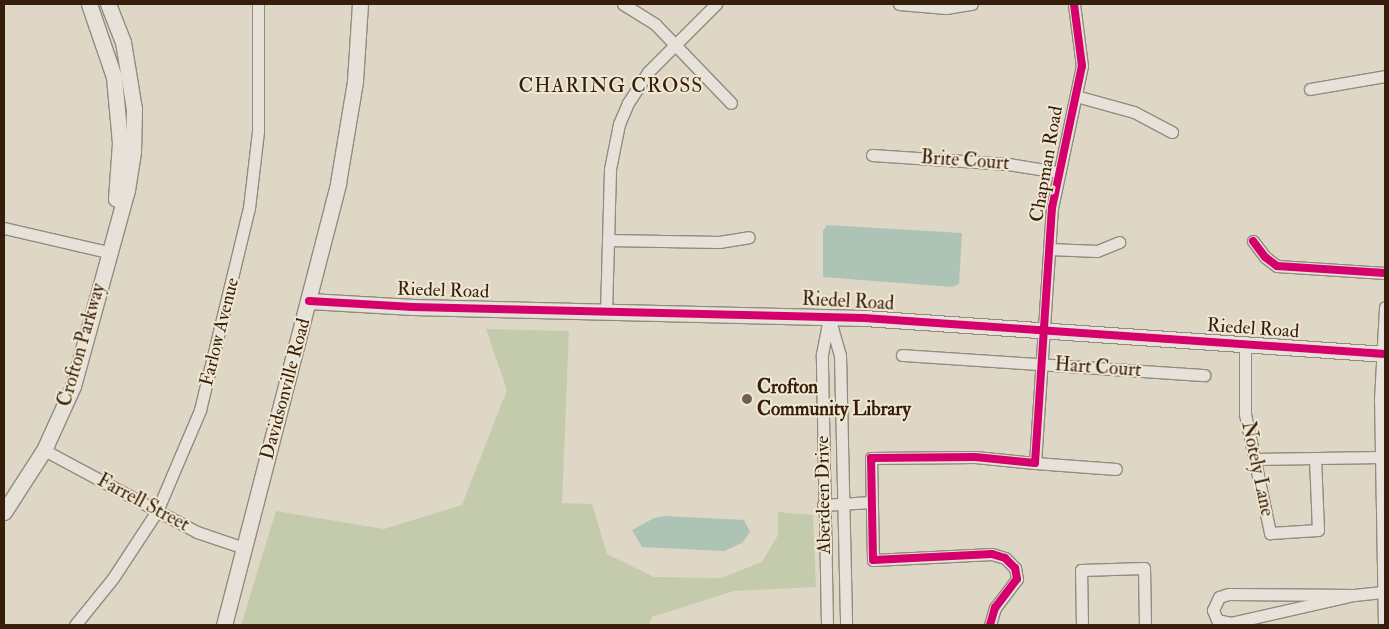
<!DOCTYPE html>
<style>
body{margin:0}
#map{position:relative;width:1389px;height:629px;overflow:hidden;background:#ded7c6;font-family:"IM FELL Double Pica",serif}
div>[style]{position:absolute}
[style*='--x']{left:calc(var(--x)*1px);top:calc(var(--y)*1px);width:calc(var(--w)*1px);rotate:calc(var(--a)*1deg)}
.green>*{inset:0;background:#c4cbac}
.water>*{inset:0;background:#acc3b6}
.roads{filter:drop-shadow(1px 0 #928b7f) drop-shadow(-1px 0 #928b7f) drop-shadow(0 1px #928b7f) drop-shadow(0 -1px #928b7f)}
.street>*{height:11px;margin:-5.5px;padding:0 5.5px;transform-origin:5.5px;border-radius:5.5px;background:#e6e2da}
.secondary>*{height:15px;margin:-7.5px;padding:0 7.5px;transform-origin:7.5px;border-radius:7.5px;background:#e6e2da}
.cycleway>*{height:8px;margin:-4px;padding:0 4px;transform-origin:4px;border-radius:4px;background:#d6006c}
.dots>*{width:14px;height:14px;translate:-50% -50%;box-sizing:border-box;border:2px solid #f1e8d3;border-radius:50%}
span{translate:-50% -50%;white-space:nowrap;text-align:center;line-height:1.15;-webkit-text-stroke:4px #f1e8d3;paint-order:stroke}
.street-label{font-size:19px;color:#351e0b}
.poi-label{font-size:19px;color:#351e0b;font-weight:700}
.left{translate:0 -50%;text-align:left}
.neighbourhood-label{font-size:20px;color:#351e0b;letter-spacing:1px}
.frame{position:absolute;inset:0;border:5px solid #351e0b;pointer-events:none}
</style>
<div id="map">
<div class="green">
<i style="clip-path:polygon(486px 329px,569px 331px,562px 503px,592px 504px,607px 554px,654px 577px,721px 578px,762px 562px,778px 535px,778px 512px,813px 515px,816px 587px,734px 591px,652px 617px,649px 625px,241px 625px,276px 511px,384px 529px,462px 505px,507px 390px)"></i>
</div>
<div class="water">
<i style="clip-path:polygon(827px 225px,962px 233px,959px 284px,952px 287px,823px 277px,823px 231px)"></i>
<i style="clip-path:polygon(665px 516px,744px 520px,750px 532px,742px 543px,724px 551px,642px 547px,632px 530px,654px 518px)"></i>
</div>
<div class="roads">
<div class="street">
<i style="--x:623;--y:4;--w:39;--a:32"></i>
<i style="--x:656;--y:25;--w:108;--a:46.1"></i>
<i style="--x:899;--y:4;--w:47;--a:4.9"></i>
<i style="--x:946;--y:8;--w:26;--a:-9"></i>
<i style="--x:1310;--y:89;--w:76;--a:-9.8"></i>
<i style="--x:1076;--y:96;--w:60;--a:15.4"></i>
<i style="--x:1134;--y:112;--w:43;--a:27.8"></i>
<i style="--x:872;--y:155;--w:136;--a:3.8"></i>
<i style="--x:1008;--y:164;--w:51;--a:9.1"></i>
<i style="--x:4;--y:228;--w:107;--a:13"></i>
<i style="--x:608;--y:240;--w:111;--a:1"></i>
<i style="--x:719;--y:242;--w:30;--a:-9"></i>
<i style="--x:1253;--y:241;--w:20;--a:53"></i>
<i style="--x:1265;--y:257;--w:15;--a:37"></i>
<i style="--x:1277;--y:266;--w:108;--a:3.7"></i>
<i style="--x:1049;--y:249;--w:48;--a:2.4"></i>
<i style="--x:1097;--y:251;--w:24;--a:-22"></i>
<i style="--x:606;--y:313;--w:144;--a:-88.4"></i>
<i style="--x:610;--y:169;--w:46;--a:-78.7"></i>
<i style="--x:619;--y:124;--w:23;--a:-67"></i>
<i style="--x:628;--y:103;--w:37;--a:-57"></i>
<i style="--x:648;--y:72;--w:96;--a:-45"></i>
<i style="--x:829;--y:317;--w:40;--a:74"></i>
<i style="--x:840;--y:355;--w:270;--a:88.7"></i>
<i style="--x:1245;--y:344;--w:70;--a:90"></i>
<i style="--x:1245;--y:414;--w:122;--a:78.1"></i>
<i style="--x:1270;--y:533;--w:48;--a:-3.6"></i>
<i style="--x:1318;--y:530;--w:72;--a:-92.4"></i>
<i style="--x:902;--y:355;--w:303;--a:3.8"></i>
<i style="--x:44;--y:450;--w:174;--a:28.2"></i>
<i style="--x:197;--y:532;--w:50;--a:18.8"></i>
<i style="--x:1254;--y:459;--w:126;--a:-0.9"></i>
<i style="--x:1035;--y:463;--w:81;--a:4.2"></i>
<i style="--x:823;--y:505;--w:48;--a:-3.6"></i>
<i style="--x:1354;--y:595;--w:126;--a:167.2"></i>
<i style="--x:1231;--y:623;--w:14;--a:-168"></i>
<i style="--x:1217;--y:620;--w:11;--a:-112"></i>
<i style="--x:1213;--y:610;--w:14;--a:-65"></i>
<i style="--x:1219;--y:597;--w:10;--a:-17"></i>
<i style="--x:1229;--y:594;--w:125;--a:0.5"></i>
<i style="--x:1354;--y:595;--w:31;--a:-6"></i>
<i style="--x:75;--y:625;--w:60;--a:-51"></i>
<i style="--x:113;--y:578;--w:80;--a:-56.7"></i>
<i style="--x:157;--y:511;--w:110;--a:-66.9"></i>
<i style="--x:200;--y:410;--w:208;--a:-76.4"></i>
<i style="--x:249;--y:208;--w:78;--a:-83.3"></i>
<i style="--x:258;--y:131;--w:127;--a:-90"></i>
<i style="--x:827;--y:625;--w:271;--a:-91.1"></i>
<i style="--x:822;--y:354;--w:37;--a:-79"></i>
<i style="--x:990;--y:625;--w:18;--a:-74"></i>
<i style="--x:995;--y:608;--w:36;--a:-53"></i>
<i style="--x:1017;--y:579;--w:11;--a:-100"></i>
<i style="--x:1015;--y:568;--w:14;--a:-135"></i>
<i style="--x:1005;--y:558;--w:14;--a:-163"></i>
<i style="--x:992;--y:554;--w:119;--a:177.1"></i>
<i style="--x:873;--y:560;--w:102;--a:-91.1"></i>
<i style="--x:871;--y:458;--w:104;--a:-0.6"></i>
<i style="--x:975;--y:457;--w:60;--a:5.7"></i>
<i style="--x:1035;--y:463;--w:256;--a:-86.2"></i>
<i style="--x:1052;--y:208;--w:145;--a:-78.1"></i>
<i style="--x:1082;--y:66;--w:63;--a:-97.4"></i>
<i style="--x:1082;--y:625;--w:55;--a:-91"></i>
<i style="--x:1081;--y:570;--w:63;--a:-1.8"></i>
<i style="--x:1144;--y:568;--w:57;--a:89"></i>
<i style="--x:1384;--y:625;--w:225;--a:-91"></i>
<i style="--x:1380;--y:400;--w:93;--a:-86.9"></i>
</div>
<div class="secondary">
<i style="--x:89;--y:4;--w:77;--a:71.1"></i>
<i style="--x:114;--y:77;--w:66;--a:84.8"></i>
<i style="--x:120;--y:143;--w:56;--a:94.1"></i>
<i style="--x:309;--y:301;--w:104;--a:3.3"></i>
<i style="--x:413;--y:307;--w:451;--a:1.4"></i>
<i style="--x:864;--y:318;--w:522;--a:3.95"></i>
<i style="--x:4;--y:512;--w:74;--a:-57.2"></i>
<i style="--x:44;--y:450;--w:70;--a:-65.6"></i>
<i style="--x:73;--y:386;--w:203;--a:-74.6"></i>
<i style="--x:127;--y:190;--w:39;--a:-81"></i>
<i style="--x:133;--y:151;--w:42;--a:-88.6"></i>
<i style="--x:134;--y:109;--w:68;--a:-99.3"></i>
<i style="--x:123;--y:42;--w:41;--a:-111.5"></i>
<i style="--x:224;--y:625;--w:456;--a:-75.5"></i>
<i style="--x:338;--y:183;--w:103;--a:-80.5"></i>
<i style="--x:355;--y:81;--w:77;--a:-86.3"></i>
</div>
</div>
<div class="cycleway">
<i style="--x:1253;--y:241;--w:20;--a:53"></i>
<i style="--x:1265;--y:257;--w:15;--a:37"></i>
<i style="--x:1277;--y:266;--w:108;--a:3.7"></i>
<i style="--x:309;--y:301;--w:104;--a:3.3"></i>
<i style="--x:413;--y:307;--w:451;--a:1.4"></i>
<i style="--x:864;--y:318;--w:522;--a:3.95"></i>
<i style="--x:990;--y:625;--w:18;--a:-74"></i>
<i style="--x:995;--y:608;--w:36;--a:-53"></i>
<i style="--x:1017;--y:579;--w:11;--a:-100"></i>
<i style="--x:1015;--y:568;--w:14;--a:-135"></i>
<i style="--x:1005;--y:558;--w:14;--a:-163"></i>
<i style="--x:992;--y:554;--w:119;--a:177.1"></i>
<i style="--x:873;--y:560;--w:102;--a:-91.1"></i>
<i style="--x:871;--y:458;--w:104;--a:-0.6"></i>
<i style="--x:975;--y:457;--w:60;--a:5.7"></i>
<i style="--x:1035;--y:463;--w:256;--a:-86.2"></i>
<i style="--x:1052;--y:208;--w:145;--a:-78.1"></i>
<i style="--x:1082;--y:66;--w:63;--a:-97.4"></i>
</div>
<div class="dots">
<i style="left:747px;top:399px;background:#705f4c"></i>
</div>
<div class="street-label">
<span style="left:965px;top:161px;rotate:4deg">Brite Court</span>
<span style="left:1047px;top:164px;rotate:-80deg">Chapman Road</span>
<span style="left:443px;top:291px;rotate:2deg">Riedel Road</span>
<span style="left:848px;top:302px;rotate:3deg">Riedel Road</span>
<span style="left:1253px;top:329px;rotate:4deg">Riedel Road</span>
<span style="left:220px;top:332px;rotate:-76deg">Farlow Avenue</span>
<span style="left:82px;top:345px;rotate:-74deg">Crofton Parkway</span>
<span style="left:1098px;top:368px;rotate:4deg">Hart Court</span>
<span style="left:286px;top:389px;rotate:-75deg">Davidsonville Road</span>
<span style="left:1257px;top:469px;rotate:78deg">Notely Lane</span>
<span style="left:824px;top:495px;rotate:-91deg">Aberdeen Drive</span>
<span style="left:143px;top:503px;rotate:28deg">Farrell Street</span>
</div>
<div class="poi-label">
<span class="left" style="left:757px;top:399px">Crofton<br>Community Library</span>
</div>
<div class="neighbourhood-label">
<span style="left:611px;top:85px">CHARING CROSS</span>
</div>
<div class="frame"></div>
</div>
